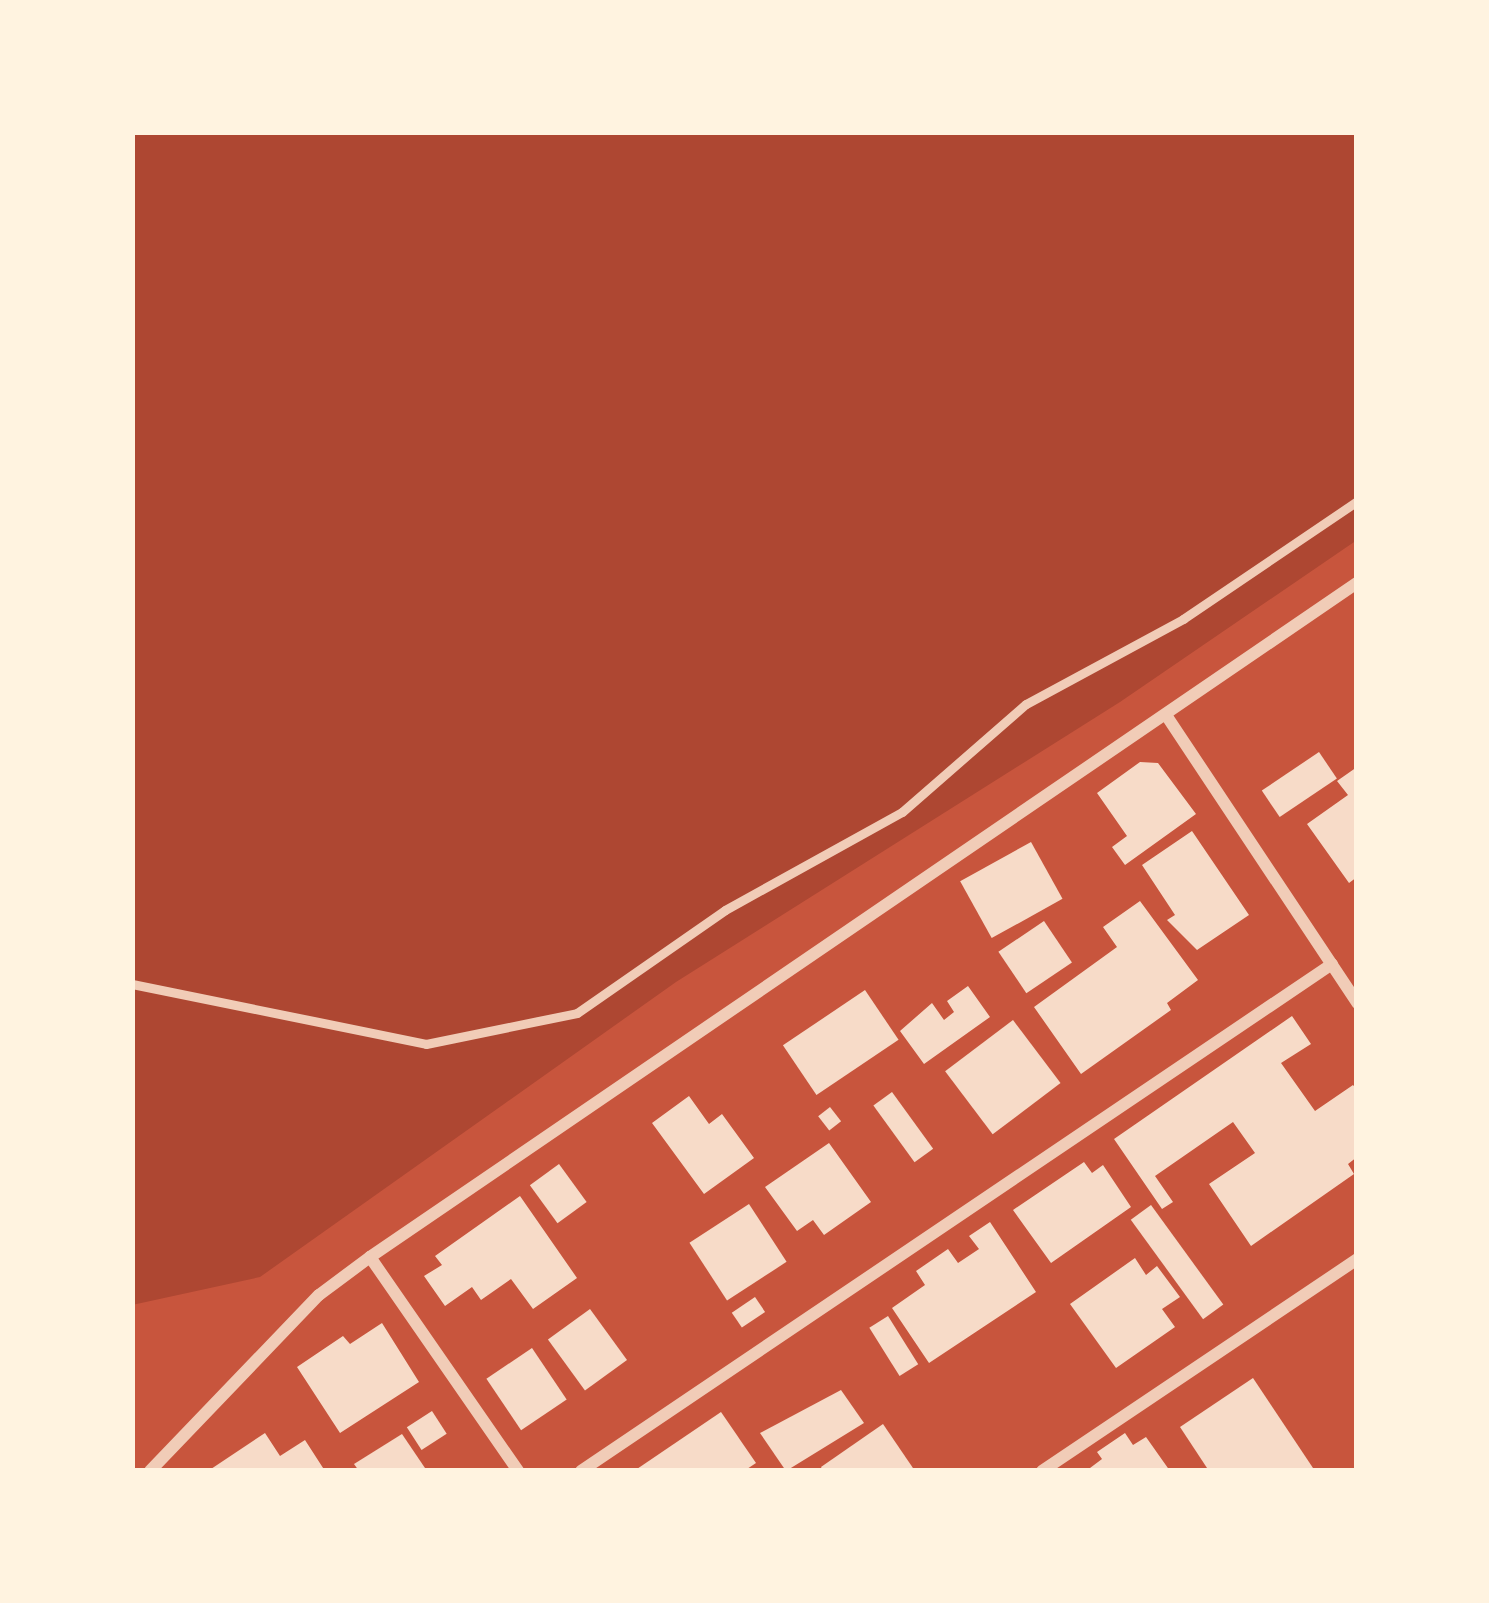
<!DOCTYPE html>
<style>
body{margin:0}
#map{position:relative;width:1489px;height:1603px;overflow:hidden;background:#c8553d;font-family:Inter,sans-serif}
div>[style]{position:absolute}
[style*='--x']{left:calc(var(--x)*1px);top:calc(var(--y)*1px);width:calc(var(--w)*1px);rotate:calc(var(--a)*1deg)}
.green>*{inset:0;background:#ae4732}
.building>*{inset:0;background:#f7dbc8;transform-origin:0 0}
.service>*{height:9px;margin:-4.5px;padding:0 4.5px;transform-origin:4.5px;border-radius:4.5px;background:#f1ccb7}
.minor>*{height:12px;margin:-6px;padding:0 6px;transform-origin:6px;border-radius:6px;background:#f1ccb7}
span{translate:-50% -50%;white-space:nowrap;text-align:center;line-height:1.15;-webkit-text-stroke:9px #fff3e0;paint-order:stroke}
.frame{position:absolute;inset:0;border:135px solid #fff3e0;pointer-events:none}
</style>
<div id="map">
<div class="green">
<i style="clip-path:polygon(132px 132px,1357px 132px,1357px 540px,1120px 702px,676px 982px,260px 1277px,132px 1305px)"></i>
</div>
<div class="building">
<i style="left:1319px;top:752px;width:32px;height:69px;rotate:56deg"></i>
<i style="clip-path:polygon(1140px 762px,1158px 763px,1196px 814px,1125px 865px,1112px 847px,1127px 836px,1097px 793px)"></i>
<i style="clip-path:polygon(1357px 767px,1357px 877px,1349px 883px,1307px 824px,1348px 795px,1337px 781px)"></i>
<i style="clip-path:polygon(1192px 831px,1249px 915px,1197px 950px,1167px 920px,1175px 915px,1142px 865px)"></i>
<i style="left:1031px;top:842px;width:65px;height:81px;rotate:61deg"></i>
<i style="clip-path:polygon(1140px 901px,1198px 980px,1167px 1003px,1171px 1010px,1081px 1074px,1034px 1007px,1117px 947px,1103px 927px)"></i>
<i style="left:1044px;top:921px;width:50px;height:55px;rotate:56deg"></i>
<i style="clip-path:polygon(968px 986px,990px 1017px,924px 1064px,900px 1031px,932px 1003px,944px 1020px,954px 1012px,947px 1001px)"></i>
<i style="left:865px;top:990px;width:60px;height:99px;rotate:56deg"></i>
<i style="clip-path:polygon(1292px 1016px,1311px 1044px,1281px 1063px,1315px 1111px,1353px 1085px,1357px 1090px,1357px 1157px,1348px 1164px,1354px 1174px,1251px 1246px,1209px 1184px,1255px 1153px,1233px 1122px,1155px 1176px,1173px 1202px,1162px 1209px,1114px 1139px)"></i>
<i style="left:1013px;top:1020px;width:79px;height:85px;rotate:53deg"></i>
<i style="left:892px;top:1092px;width:70px;height:23px;rotate:54deg"></i>
<i style="clip-path:polygon(689px 1096px,709px 1124px,722px 1114px,754px 1158px,704px 1194px,652px 1123px)"></i>
<i style="left:830px;top:1107px;width:18px;height:15px;rotate:52deg"></i>
<i style="clip-path:polygon(829px 1143px,871px 1202px,824px 1235px,813px 1220px,797px 1231px,765px 1187px)"></i>
<i style="clip-path:polygon(1084px 1162px,1092px 1173px,1103px 1165px,1131px 1207px,1051px 1263px,1013px 1210px)"></i>
<i style="left:559px;top:1164px;width:47px;height:36px;rotate:54deg"></i>
<i style="clip-path:polygon(520px 1196px,577px 1278px,533px 1309px,511px 1279px,481px 1300px,472px 1287px,445px 1306px,424px 1276px,442px 1265px,435px 1256px)"></i>
<i style="left:749px;top:1204px;width:69px;height:71px;rotate:57deg"></i>
<i style="left:1151px;top:1205px;width:123px;height:25px;rotate:54deg"></i>
<i style="clip-path:polygon(990px 1222px,1036px 1292px,929px 1363px,892px 1308px,925px 1285px,916px 1271px,948px 1249px,958px 1263px,979px 1249px,969px 1236px)"></i>
<i style="clip-path:polygon(1135px 1258px,1146px 1275px,1157px 1266px,1180px 1297px,1162px 1309px,1175px 1327px,1116px 1368px,1070px 1304px)"></i>
<i style="left:755px;top:1297px;width:18px;height:28px;rotate:56deg"></i>
<i style="left:590px;top:1309px;width:63px;height:52px;rotate:54deg"></i>
<i style="left:888px;top:1316px;width:57px;height:22px;rotate:58deg"></i>
<i style="clip-path:polygon(382px 1323px,419px 1382px,340px 1433px,297px 1367px,343px 1336px,350px 1344px)"></i>
<i style="left:532px;top:1348px;width:62px;height:55px;rotate:56deg"></i>
<i style="clip-path:polygon(1253px 1378px,1315px 1471px,1209px 1471px,1180px 1427px)"></i>
<i style="clip-path:polygon(841px 1390px,864px 1423px,786px 1471px,760px 1433px)"></i>
<i style="left:432px;top:1411px;width:27px;height:30px;rotate:57deg"></i>
<i style="clip-path:polygon(721px 1412px,756px 1463px,744px 1471px,634px 1471px)"></i>
<i style="clip-path:polygon(883px 1424px,915px 1471px,823px 1471px,821px 1467px)"></i>
<i style="clip-path:polygon(265px 1433px,280px 1456px,305px 1440px,325px 1471px,208px 1471px)"></i>
<i style="clip-path:polygon(1125px 1433px,1133px 1445px,1146px 1437px,1170px 1471px,1086px 1471px,1102px 1459px,1097px 1452px)"></i>
<i style="clip-path:polygon(402px 1434px,427px 1471px,359px 1471px,354px 1464px)"></i>
</div>
<div class="service">
<i style="--x:132;--y:984;--w:300;--a:11.5"></i>
<i style="--x:426;--y:1044;--w:154;--a:-11.6"></i>
<i style="--x:577;--y:1013;--w:180;--a:-34.8"></i>
<i style="--x:725;--y:910;--w:202;--a:-29"></i>
<i style="--x:902;--y:812;--w:164;--a:-41.1"></i>
<i style="--x:1026;--y:704;--w:179;--a:-28.4"></i>
<i style="--x:1183;--y:619;--w:210;--a:-34.1"></i>
</div>
<div class="minor">
<i style="--x:1166;--y:715;--w:346;--a:56.4"></i>
<i style="--x:370;--y:1257;--w:260;--a:55.3"></i>
<i style="--x:150;--y:1471;--w:244;--a:-46.2"></i>
<i style="--x:319;--y:1295;--w:64;--a:-36.7"></i>
<i style="--x:370;--y:1257;--w:1195;--a:-34.33"></i>
<i style="--x:581;--y:1471;--w:906;--a:-34.02"></i>
<i style="--x:1042;--y:1471;--w:380;--a:-33.9"></i>
</div>
<div class="frame"></div>
</div>
